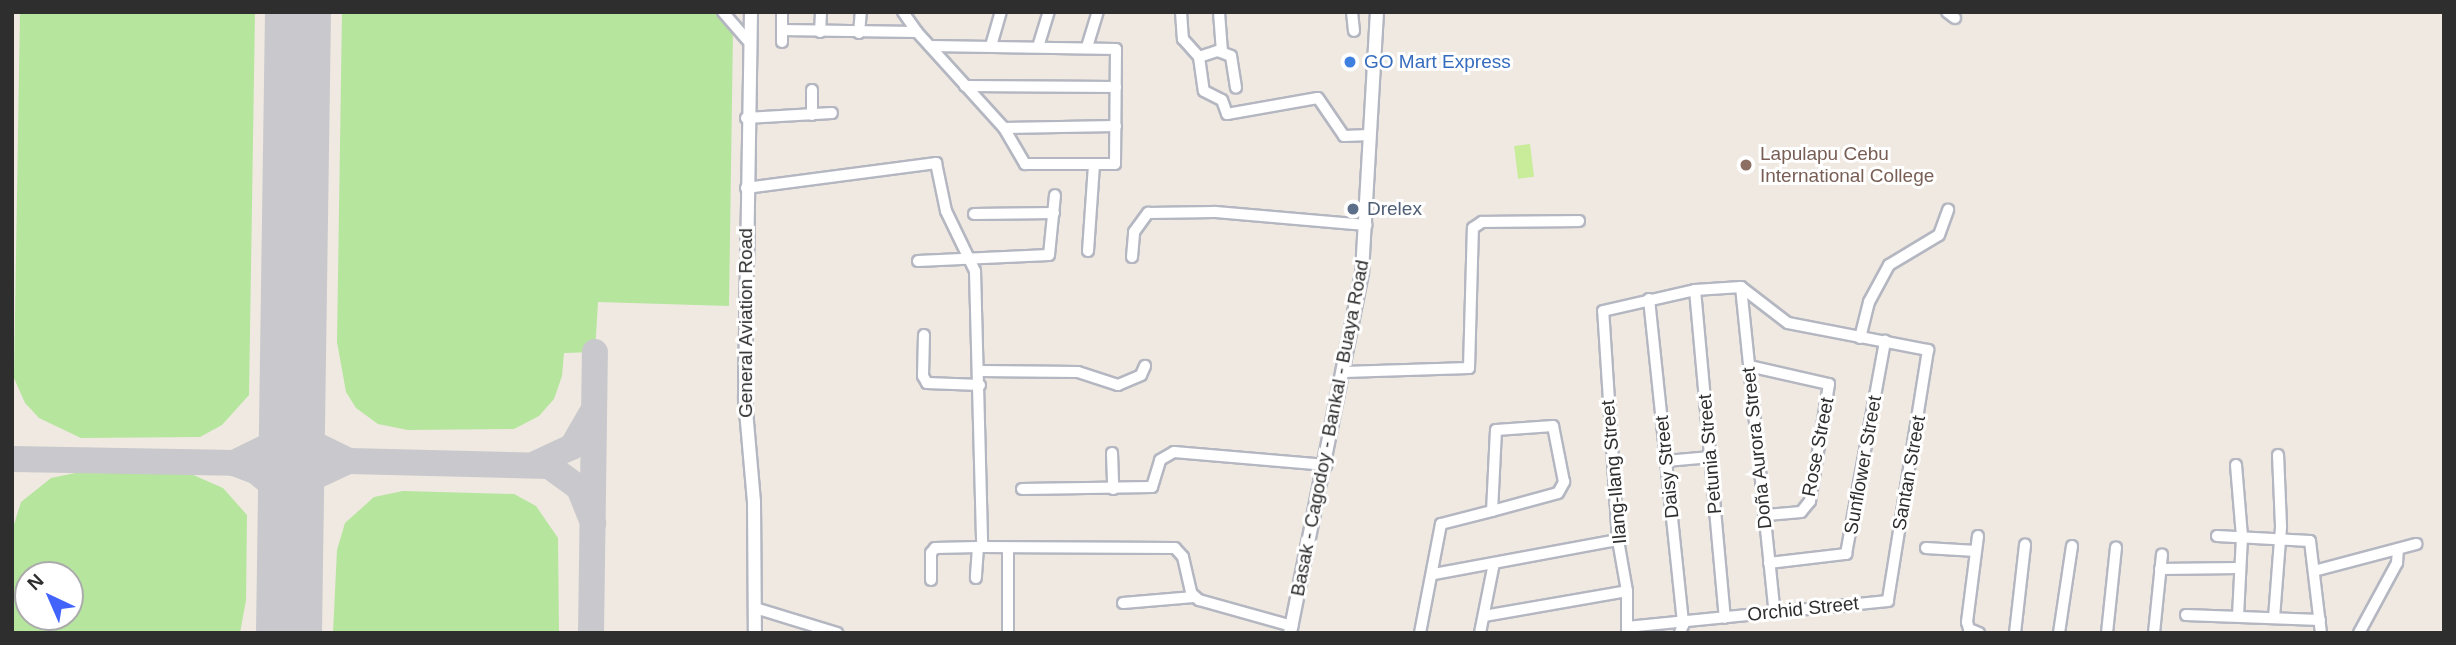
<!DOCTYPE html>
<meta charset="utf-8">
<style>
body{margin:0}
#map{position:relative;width:2456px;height:645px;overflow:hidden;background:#efe9e1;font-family:Arial,sans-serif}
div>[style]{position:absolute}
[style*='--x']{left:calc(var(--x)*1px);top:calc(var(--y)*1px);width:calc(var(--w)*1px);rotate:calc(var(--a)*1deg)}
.green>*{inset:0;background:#b6e59e}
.pitch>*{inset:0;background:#c9ec9a;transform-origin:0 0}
.taxiway>*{height:26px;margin:-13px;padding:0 13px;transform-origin:13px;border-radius:13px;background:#c9c8cc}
.runway>*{height:66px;margin:-33px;padding:0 33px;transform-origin:33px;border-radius:33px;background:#c9c8cc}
.roads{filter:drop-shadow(2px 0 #b4b7c1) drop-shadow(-2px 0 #b4b7c1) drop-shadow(0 2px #b4b7c1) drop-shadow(0 -2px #b4b7c1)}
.street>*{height:10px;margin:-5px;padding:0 5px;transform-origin:5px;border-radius:5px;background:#fff}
.secondary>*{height:12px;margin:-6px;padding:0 6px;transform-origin:6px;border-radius:6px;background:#fff}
.dots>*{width:19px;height:19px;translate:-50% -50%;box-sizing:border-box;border:4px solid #fff;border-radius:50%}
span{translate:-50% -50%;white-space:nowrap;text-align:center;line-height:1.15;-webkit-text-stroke:6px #fff;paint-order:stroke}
.shop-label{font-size:19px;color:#366cbe}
.left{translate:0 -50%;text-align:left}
.education-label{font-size:19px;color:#785e54}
.service-label{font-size:19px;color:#4e5e75}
.street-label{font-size:19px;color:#2e2e2e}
.frame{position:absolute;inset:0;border:14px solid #2e2e2e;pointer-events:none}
.north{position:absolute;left:14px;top:561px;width:70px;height:70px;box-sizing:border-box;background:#fff;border:2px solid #ababab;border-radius:50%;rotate:316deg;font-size:19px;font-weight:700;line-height:28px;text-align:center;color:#2e2e2e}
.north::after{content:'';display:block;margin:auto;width:24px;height:32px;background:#4264fb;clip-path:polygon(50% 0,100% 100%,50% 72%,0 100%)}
</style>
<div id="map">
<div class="green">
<i style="clip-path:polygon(20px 12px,255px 12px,249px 395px,222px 425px,200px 437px,81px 438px,39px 418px,25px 403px,14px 378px)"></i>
<i style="clip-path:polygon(342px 12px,718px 12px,733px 30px,729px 306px,598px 302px,595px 352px,564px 353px,562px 376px,554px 399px,539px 416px,514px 429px,408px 430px,378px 424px,356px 408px,346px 392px,337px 342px)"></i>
<i style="clip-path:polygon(evenodd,80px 472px,191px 474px,223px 488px,247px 515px,246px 600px,240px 633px,12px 633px,12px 531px,21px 502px,51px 478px,80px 472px,28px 575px,70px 575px,70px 617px,28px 617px,28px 575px)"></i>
<i style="clip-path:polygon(403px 491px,514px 494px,536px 506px,558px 538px,559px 633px,333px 633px,337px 550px,345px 523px,374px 497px)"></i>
</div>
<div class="pitch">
<i style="left:1530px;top:144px;width:33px;height:16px;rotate:83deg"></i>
</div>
<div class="taxiway">
<i style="--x:293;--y:401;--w:25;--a:74"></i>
<i style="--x:300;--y:425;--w:26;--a:51"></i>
<i style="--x:316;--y:445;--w:37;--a:26"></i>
<i style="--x:349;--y:461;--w:200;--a:1.4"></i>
<i style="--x:549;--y:466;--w:37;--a:36"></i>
<i style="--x:579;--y:488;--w:38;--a:68"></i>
<i style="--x:12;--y:459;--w:222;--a:1"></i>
<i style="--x:234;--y:463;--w:25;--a:21"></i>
<i style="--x:257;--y:472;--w:25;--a:40"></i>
<i style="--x:276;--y:488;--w:38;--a:67"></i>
<i style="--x:234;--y:463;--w:39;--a:-26"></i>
<i style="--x:269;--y:446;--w:26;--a:-51"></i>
<i style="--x:285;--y:426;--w:26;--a:-72"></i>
<i style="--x:537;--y:463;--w:38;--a:-25"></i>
<i style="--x:572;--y:447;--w:39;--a:-60"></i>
<i style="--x:291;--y:523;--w:26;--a:-74"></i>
<i style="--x:298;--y:498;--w:26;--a:-53"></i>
<i style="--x:314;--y:477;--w:38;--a:-25"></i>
<i style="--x:282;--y:633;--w:42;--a:-79"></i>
<i style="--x:591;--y:633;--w:281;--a:-89.2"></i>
</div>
<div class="runway">
<i style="--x:289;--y:633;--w:621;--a:-89.17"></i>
</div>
<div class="roads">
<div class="street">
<i style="--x:723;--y:12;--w:38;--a:49"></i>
<i style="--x:782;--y:12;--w:30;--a:90"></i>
<i style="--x:903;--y:12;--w:24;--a:55"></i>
<i style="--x:917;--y:32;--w:130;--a:47.8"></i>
<i style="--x:1004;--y:128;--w:42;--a:59.7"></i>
<i style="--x:1025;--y:164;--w:90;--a:0"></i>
<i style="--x:1115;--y:164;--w:115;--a:-89.5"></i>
<i style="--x:1116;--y:49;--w:186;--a:-179.1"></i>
<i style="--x:1181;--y:12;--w:27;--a:86"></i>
<i style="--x:1183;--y:39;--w:24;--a:48"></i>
<i style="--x:1199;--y:57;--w:34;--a:82"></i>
<i style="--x:1204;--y:91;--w:20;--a:27"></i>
<i style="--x:1222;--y:100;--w:15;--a:70"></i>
<i style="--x:1227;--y:114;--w:92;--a:-10"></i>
<i style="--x:1318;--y:98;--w:46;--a:55.6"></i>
<i style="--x:1344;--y:136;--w:26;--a:-2"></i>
<i style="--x:1219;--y:12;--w:40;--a:85.7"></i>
<i style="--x:1352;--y:12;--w:19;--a:84"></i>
<i style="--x:1947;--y:12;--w:10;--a:37"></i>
<i style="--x:782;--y:30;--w:135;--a:0.8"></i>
<i style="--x:820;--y:32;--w:20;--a:-87"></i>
<i style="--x:859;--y:33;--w:21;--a:-85"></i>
<i style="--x:991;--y:46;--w:35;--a:-74"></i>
<i style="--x:1038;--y:47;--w:37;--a:-73"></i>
<i style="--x:1087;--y:47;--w:37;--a:-73"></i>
<i style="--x:1199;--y:57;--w:20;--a:-18"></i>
<i style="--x:1218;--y:51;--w:14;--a:21"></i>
<i style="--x:1231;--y:56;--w:32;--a:81"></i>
<i style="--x:965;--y:86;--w:151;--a:0.4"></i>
<i style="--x:812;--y:90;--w:25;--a:90"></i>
<i style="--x:746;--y:118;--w:86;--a:-3.3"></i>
<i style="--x:1004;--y:128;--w:112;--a:-1"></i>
<i style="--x:746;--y:188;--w:192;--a:-7.5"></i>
<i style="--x:936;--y:163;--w:49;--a:78.2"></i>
<i style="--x:946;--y:211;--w:67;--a:64.2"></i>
<i style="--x:975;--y:271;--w:276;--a:88.5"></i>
<i style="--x:982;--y:547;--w:193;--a:0.3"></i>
<i style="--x:1175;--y:548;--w:12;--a:48"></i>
<i style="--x:1183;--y:557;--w:37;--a:77"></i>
<i style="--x:1191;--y:593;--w:11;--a:41"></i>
<i style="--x:1199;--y:600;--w:97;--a:15.6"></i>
<i style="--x:974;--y:214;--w:80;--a:-0.7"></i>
<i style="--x:1088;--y:251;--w:85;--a:-86"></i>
<i style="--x:1132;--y:257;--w:25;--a:-85"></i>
<i style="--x:1134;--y:232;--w:24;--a:-54"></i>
<i style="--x:1148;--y:213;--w:67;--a:-0.9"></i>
<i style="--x:1215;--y:212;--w:152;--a:4.9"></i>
<i style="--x:918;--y:261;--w:131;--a:-2.6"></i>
<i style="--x:1049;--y:255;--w:60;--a:-84.3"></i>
<i style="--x:1741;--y:287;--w:324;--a:84.1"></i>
<i style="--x:1695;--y:290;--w:329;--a:84.8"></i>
<i style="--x:1649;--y:299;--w:328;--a:84"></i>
<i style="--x:1683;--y:625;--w:9;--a:111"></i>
<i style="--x:924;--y:335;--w:41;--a:91.4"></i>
<i style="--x:923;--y:376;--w:8;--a:60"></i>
<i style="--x:927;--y:383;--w:53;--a:2.2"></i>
<i style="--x:1860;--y:338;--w:37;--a:-76"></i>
<i style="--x:1869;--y:302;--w:42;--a:-61.6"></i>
<i style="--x:1889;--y:265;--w:58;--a:-31"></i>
<i style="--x:1939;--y:235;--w:27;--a:-70"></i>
<i style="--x:1749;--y:366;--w:82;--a:12.7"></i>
<i style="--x:1829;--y:384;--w:119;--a:99.2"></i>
<i style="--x:1810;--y:501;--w:14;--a:129"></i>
<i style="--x:1801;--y:512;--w:37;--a:175"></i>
<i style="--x:980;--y:371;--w:98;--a:0.6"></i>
<i style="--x:1078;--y:372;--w:42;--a:18"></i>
<i style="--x:1118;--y:385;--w:25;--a:-23"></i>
<i style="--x:1141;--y:375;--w:10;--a:-66"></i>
<i style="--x:1344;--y:372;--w:125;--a:-1.8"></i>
<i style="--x:1469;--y:368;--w:140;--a:-88.4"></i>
<i style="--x:1473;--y:228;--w:11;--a:-34"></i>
<i style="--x:1482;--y:222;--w:97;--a:-0.6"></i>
<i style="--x:1112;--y:453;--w:36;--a:88"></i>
<i style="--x:1666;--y:461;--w:45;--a:-5.1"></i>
<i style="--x:2236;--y:465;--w:72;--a:85.2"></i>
<i style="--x:2242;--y:537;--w:79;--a:92.9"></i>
<i style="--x:1022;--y:489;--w:130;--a:-0.9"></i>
<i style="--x:1152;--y:487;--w:28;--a:-73"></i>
<i style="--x:1160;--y:460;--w:16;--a:-30"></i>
<i style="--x:1174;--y:452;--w:153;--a:4.9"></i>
<i style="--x:1978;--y:536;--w:87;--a:97.3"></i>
<i style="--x:1967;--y:622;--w:7;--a:74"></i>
<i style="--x:1969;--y:629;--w:11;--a:22"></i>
<i style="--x:2217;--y:536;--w:93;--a:3.1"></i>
<i style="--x:2310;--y:541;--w:93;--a:83.2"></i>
<i style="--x:1008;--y:548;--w:85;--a:90"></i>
<i style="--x:1926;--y:548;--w:50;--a:3.4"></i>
<i style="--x:1769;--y:563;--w:78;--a:-6.7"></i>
<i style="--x:1846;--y:554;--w:217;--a:-79.6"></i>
<i style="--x:2160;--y:569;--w:79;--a:-0.7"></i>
<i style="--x:2314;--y:571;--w:106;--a:-14.8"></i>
<i style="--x:1434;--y:574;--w:187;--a:-10.5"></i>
<i style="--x:931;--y:580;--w:27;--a:-90"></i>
<i style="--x:931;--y:553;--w:6;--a:-51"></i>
<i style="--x:935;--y:548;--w:43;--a:-1.3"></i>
<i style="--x:978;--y:547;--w:31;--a:94"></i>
<i style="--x:1123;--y:603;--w:71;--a:-4.8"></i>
<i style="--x:755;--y:608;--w:86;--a:17"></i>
<i style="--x:2186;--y:615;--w:134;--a:2.1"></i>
<i style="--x:1484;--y:616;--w:145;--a:-9.9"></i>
<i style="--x:2274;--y:618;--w:92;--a:-85.6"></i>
<i style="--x:2281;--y:526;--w:71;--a:-92.4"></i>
<i style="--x:1420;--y:633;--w:111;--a:-79.1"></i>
<i style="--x:1441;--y:524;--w:53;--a:-14.3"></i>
<i style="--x:1492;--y:511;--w:68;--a:-15.3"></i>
<i style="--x:1558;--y:493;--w:13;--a:-61"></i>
<i style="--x:1564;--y:482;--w:57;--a:-101.1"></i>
<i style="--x:1553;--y:426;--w:57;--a:176"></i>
<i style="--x:1496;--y:430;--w:81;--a:92.8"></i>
<i style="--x:1480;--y:633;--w:71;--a:-78.7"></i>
<i style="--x:1627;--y:633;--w:42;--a:-90"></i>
<i style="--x:1627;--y:591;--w:52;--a:-100"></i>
<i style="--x:1618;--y:540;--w:229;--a:-93.7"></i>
<i style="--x:1603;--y:311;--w:94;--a:-12.9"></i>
<i style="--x:1695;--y:290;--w:46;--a:-3.7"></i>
<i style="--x:1741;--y:287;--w:59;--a:37.5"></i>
<i style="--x:1788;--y:323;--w:143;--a:10.9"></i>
<i style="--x:1928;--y:350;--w:254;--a:99.1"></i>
<i style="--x:1888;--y:601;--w:260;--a:174.3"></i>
<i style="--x:2015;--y:633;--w:89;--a:-83.5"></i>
<i style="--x:2059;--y:633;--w:88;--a:-81.5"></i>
<i style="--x:2107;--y:633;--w:86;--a:-84"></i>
<i style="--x:2154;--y:633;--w:79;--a:-84.2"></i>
<i style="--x:2359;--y:633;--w:80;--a:-61.5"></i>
<i style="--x:2397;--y:563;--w:13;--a:-86"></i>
</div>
<div class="secondary">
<i style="--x:751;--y:12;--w:387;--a:90.9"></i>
<i style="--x:745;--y:399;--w:103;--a:85"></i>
<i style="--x:754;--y:502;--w:131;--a:89.6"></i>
<i style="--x:1290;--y:633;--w:368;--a:-78.7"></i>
<i style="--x:1362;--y:272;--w:260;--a:-86.7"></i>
</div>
</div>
<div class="dots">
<i style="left:1350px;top:62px;background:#3f7fe0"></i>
<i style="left:1746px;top:165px;background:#8d6e63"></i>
<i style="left:1353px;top:209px;background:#5c6f8a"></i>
</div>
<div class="shop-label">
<span class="left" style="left:1364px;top:62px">GO Mart Express</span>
</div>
<div class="education-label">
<span class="left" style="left:1760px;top:165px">Lapulapu Cebu<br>International College</span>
</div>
<div class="service-label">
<span class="left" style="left:1367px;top:209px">Drelex</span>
</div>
<div class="street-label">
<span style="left:746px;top:323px;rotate:-90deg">General Aviation Road</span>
<span style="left:1330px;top:428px;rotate:-79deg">Basak - Cagodoy - Bankal - Buaya Road</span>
<span style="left:1818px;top:447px;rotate:-79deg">Rose Street</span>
<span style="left:1757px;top:448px;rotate:-96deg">Doña Aurora Street</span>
<span style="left:1710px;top:454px;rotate:-95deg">Petunia Street</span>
<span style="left:1863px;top:465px;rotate:-80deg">Sunflower Street</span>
<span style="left:1667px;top:467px;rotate:-96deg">Daisy Street</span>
<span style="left:1614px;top:472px;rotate:-95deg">Ilang-Ilang Street</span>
<span style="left:1909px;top:473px;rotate:-80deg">Santan Street</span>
<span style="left:1803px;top:609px;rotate:-6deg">Orchid Street</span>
</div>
<div class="frame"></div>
<div class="north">N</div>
</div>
